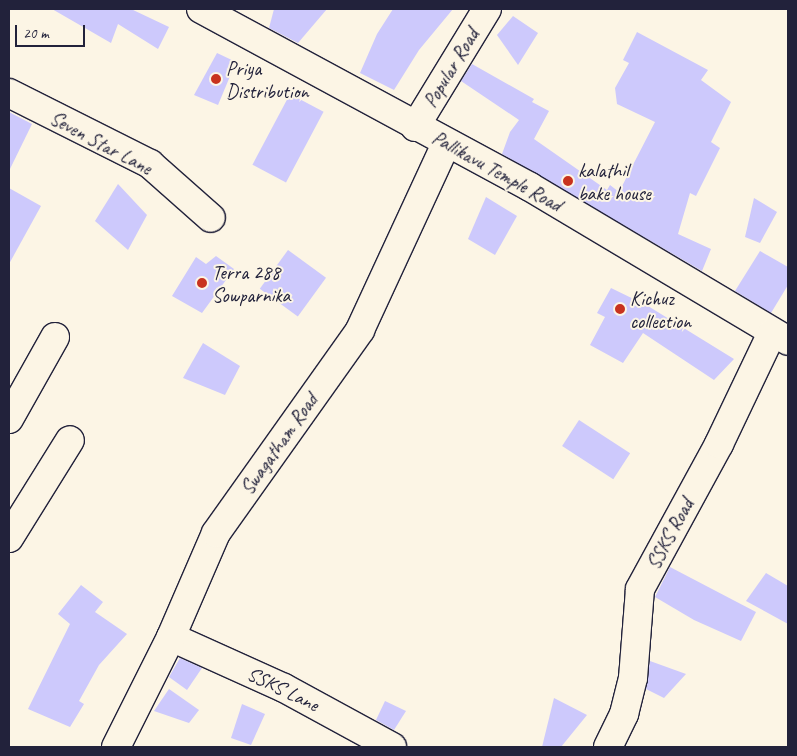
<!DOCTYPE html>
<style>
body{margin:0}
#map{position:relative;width:797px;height:756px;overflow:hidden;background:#fcf5e5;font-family:Caveat,sans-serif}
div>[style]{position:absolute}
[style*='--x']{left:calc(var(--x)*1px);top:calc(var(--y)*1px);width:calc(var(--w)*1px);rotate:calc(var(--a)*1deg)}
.building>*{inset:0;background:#cdc9fc;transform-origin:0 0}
.roads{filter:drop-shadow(1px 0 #22223b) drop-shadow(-1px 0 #22223b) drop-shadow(0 1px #22223b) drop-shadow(0 -1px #22223b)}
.minor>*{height:28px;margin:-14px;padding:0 14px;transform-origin:14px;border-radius:14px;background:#fcf5e5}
.dots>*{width:14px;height:14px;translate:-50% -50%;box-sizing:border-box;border:2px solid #fcf5e5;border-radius:50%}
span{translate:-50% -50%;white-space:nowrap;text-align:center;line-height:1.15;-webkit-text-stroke:4px #fcf5e5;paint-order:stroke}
.poi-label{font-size:20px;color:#22223b}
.left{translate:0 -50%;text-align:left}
.street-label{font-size:20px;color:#22223b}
.frame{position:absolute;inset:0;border:10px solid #22223b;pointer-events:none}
.scale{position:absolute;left:15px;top:25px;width:70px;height:22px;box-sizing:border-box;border:2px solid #22223b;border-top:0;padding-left:6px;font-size:15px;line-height:18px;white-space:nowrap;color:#22223b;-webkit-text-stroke:4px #fcf5e5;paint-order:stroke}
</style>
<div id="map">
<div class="building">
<i style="clip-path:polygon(52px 9px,131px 9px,169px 27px,158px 49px,118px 24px,111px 43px)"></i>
<i style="clip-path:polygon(274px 9px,327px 9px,298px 43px,269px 28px)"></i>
<i style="clip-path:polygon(393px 9px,453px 9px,419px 50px,394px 90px,360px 73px,377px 34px)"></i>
<i style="clip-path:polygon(513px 16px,538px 33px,518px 65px,497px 35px)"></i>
<i style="clip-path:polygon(637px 32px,708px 70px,701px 80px,731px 102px,711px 142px,720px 148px,696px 196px,690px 193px,678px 234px,711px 249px,702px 271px,502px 154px,510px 132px,519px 120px,461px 81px,472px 64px,534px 99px,532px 102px,549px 111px,534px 139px,607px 190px,610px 185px,619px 192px,655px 122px,617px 104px,615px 88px,629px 63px,623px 60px)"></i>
<i style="clip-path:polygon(217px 53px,236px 62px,218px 105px,194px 95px)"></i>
<i style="left:290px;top:94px;width:38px;height:80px;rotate:28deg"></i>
<i style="clip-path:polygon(9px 112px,32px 124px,9px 171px)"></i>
<i style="clip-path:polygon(118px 184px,147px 215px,128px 250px,95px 221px)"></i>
<i style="clip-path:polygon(9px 188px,41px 206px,9px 264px)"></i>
<i style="clip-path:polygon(486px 197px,517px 216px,495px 255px,468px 239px)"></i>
<i style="clip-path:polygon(754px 198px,777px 212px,760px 243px,745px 237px)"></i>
<i style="left:288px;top:250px;width:47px;height:48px;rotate:36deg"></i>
<i style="clip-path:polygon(760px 251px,788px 267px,788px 285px,771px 313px,735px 291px)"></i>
<i style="clip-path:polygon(216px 256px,234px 269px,202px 313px,172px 296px,196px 257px,206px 264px)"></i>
<i style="clip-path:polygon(611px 288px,648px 306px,734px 359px,714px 380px,643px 333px,623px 363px,590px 345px,605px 317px,597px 313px)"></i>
<i style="clip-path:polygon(203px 343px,240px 366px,225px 395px,183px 378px)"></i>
<i style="left:579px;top:420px;width:61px;height:31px;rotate:33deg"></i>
<i style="clip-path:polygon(670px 567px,756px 612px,741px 641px,694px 620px,655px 597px)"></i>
<i style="clip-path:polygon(766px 573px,788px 586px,788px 624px,746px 601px)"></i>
<i style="clip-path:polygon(81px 585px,103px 602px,95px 612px,127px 634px,99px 665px,79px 701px,84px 704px,70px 727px,28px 709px,70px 624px,58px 614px)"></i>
<i style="clip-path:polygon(180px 658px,202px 668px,187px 690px,169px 677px)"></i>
<i style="clip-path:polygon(650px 661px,686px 674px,664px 698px,646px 689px)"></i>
<i style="clip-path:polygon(169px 689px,199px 710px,189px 723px,154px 711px)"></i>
<i style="clip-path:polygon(554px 698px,587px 715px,561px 747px,542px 747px)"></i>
<i style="clip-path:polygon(385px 701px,406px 711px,394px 730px,376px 720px)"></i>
<i style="clip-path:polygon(242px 704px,265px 714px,251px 745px,231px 738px)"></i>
</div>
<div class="roads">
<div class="minor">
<i style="--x:201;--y:9;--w:374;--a:28.4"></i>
<i style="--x:530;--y:187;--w:300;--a:30.8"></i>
<i style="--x:9;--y:93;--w:158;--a:26.7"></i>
<i style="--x:150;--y:164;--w:81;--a:41.5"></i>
<i style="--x:415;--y:127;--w:138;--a:-58.6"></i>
<i style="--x:9;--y:419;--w:94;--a:-60.7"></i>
<i style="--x:9;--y:538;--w:115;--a:-58.1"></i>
<i style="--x:171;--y:637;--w:124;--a:24.3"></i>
<i style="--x:284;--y:688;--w:123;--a:28.6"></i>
<i style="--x:116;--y:747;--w:123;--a:-63.4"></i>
<i style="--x:171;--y:637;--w:113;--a:-66.6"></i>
<i style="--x:216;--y:533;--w:249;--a:-54.6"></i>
<i style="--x:360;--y:330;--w:205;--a:-65.2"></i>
<i style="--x:608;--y:747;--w:37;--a:-64"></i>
<i style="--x:624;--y:714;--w:37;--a:-76"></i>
<i style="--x:633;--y:678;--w:89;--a:-85.5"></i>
<i style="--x:640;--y:589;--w:165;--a:-61.4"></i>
<i style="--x:719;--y:444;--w:123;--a:-64.5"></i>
</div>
</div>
<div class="dots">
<i style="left:216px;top:79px;background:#c8321e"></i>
<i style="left:568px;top:181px;background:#c8321e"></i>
<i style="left:202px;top:283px;background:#c8321e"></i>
<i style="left:620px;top:309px;background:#c8321e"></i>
</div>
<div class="poi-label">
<span class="left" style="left:226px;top:80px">Priya<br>Distribution</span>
<span class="left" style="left:578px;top:182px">kalathil<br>bake house</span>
<span class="left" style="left:212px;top:284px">Terra 288<br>Sowparnika</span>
<span class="left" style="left:630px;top:310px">Kichuz<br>collection</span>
</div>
<div class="street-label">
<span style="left:451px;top:68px;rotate:-59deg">Popular Road</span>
<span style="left:101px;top:143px;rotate:28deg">Seven Star Lane</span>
<span style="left:497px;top:171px;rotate:29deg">Pallikavu Temple Road</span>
<span style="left:279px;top:444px;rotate:-55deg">Swagatham Road</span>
<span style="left:670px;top:534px;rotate:-62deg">SSKS Road</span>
<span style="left:283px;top:689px;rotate:26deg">SSKS Lane</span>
</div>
<div class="frame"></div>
<div class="scale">20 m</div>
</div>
